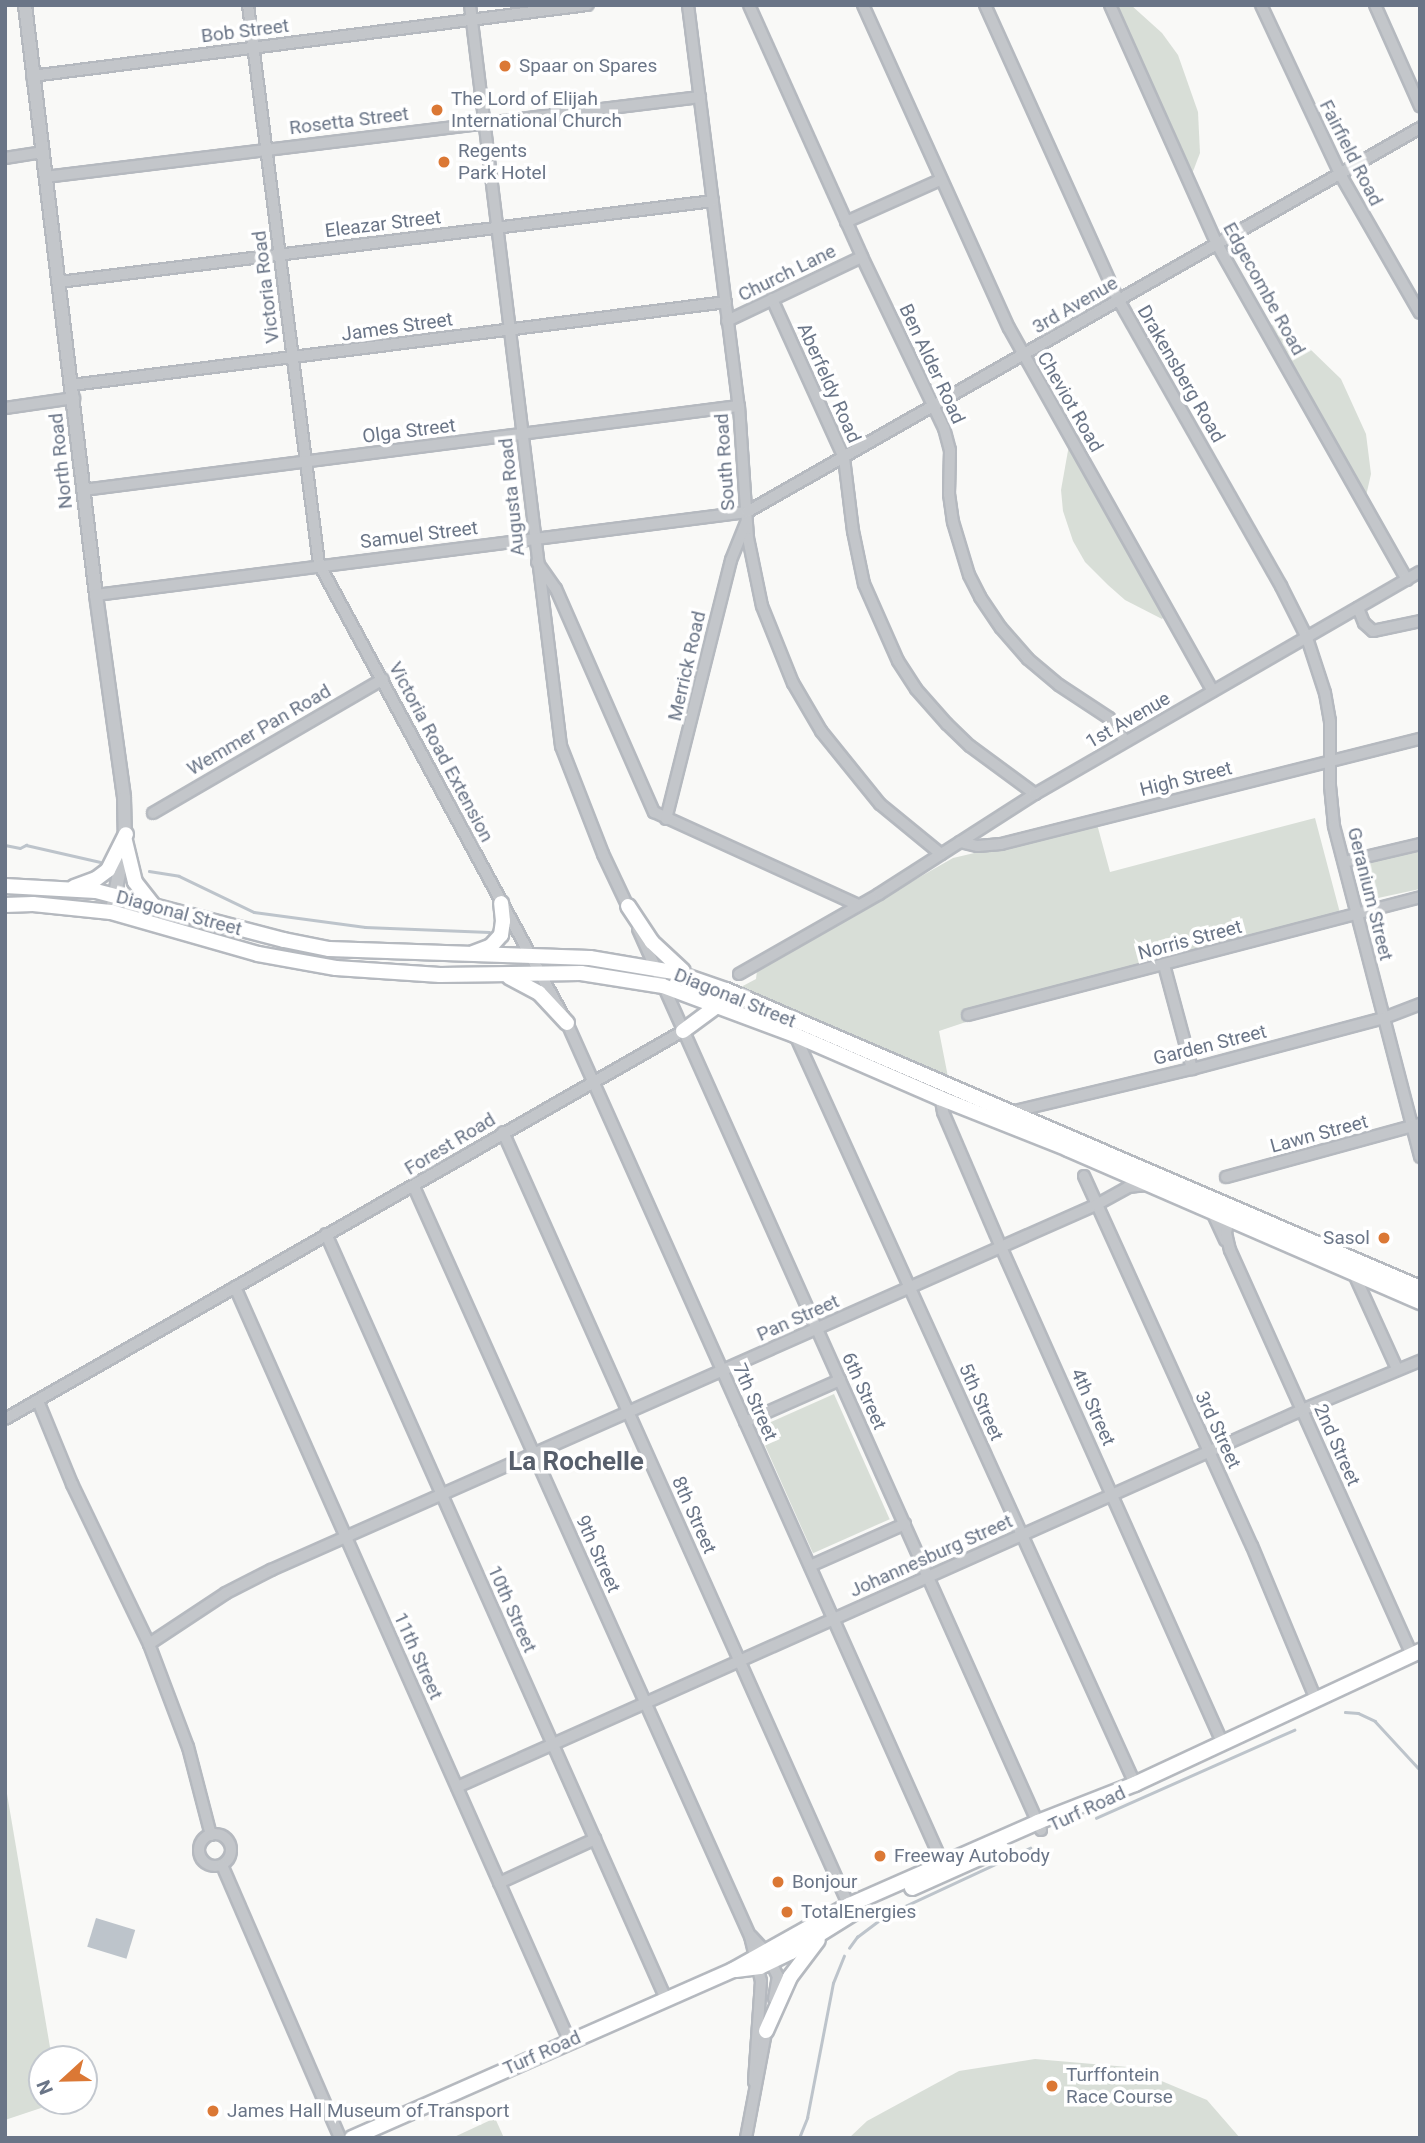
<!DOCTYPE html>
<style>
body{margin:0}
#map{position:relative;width:1425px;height:2143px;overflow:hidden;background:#f9f9f7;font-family:Roboto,sans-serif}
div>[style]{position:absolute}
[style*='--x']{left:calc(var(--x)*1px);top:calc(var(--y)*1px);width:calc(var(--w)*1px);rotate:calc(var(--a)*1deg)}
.green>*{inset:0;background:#d8ded7;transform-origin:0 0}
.water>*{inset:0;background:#bdc4cb;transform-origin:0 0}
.stream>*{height:2.5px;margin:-1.25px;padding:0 1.25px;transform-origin:1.25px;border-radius:1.25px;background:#bdc4cb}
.roads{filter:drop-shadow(2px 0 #b5b9bf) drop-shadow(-2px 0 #b5b9bf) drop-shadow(0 2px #b5b9bf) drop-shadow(0 -2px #b5b9bf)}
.minor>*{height:10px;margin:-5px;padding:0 5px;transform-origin:5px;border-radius:5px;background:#c3c6ca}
.minor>.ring{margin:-5px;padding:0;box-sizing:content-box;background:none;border:10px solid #c3c6ca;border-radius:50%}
.tertiary>*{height:12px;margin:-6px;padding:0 6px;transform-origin:6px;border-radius:6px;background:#c3c6ca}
.secondary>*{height:14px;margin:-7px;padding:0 7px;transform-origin:7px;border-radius:7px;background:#fff}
.primary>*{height:14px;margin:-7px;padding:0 7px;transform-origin:7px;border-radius:7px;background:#fff}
.dots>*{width:19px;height:19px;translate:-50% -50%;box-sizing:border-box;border:4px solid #fff;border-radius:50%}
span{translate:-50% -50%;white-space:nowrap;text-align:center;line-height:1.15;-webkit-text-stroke:7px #fff;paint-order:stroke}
.street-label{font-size:19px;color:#6a7587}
.poi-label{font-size:19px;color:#6a7587}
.left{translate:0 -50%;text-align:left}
.right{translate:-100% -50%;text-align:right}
.district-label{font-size:26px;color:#575f6c;font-weight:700}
.frame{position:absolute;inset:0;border:7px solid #6a7587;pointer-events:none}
.north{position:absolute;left:28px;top:2045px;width:70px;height:70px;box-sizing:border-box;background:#fff;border:2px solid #c3c8cf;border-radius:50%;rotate:248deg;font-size:19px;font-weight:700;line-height:28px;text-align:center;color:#6a7587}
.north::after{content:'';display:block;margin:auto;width:24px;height:32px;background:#db7835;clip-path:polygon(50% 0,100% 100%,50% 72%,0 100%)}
</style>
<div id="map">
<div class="green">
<i style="clip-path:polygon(1114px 5px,1131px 5px,1162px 33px,1178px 55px,1198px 112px,1200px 153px,1192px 174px)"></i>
<i style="clip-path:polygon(1266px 324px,1275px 325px,1309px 348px,1341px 379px,1366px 434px,1371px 474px,1366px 496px)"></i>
<i style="clip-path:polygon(1069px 445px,1166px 615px,1162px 619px,1125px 600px,1108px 585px,1085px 562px,1073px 541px,1063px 511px,1061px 490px)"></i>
<i style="clip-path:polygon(1315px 818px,1340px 913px,965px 1009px,966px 1022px,939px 1031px,948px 1077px,739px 988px,756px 979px,757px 970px,953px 858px,1097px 824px,1110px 872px)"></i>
<i style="clip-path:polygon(1420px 847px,1420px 889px,1364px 901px,1356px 862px)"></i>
<i style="left:834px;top:1394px;width:137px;height:84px;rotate:66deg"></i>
<i style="clip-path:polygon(5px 1782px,52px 2059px,42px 2059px,42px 2101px,59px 2102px,5px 2120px)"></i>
<i style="clip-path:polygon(1035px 2059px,1128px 2067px,1207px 2100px,1240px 2138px,849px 2138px,867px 2121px,959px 2071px)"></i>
<i style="clip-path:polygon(495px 2118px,504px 2138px,452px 2138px)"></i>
</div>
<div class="water">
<i style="left:96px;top:1918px;width:41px;height:30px;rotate:17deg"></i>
</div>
<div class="stream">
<i style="--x:5;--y:845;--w:15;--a:11"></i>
<i style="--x:20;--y:848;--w:7;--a:-27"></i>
<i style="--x:26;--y:845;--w:76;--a:12.9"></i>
<i style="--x:149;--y:871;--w:30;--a:9"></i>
<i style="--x:179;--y:876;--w:83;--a:25.6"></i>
<i style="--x:254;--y:912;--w:112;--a:7.7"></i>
<i style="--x:365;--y:927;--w:124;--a:2.3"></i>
<i style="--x:1345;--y:1712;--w:13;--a:4"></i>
<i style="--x:1358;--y:1713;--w:19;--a:25"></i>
<i style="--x:1375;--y:1721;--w:67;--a:47.4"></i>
<i style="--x:1096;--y:1818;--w:217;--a:-24"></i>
<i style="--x:849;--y:1948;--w:14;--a:-54"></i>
<i style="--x:857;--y:1937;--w:36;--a:-37"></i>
<i style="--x:886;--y:1915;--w:159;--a:-25"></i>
<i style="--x:799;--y:2138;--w:22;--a:-68"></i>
<i style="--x:807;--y:2118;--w:137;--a:-79.1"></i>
<i style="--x:833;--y:1983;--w:29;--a:-68"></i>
</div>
<div class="roads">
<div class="minor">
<i style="--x:248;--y:5;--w:563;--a:82.76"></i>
<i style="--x:319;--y:564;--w:522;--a:61.62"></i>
<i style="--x:567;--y:1023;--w:927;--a:65.92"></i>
<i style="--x:470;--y:5;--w:747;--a:83"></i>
<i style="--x:561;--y:746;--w:116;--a:68.7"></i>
<i style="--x:603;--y:854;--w:61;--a:64.7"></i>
<i style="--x:688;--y:5;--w:404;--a:82.8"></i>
<i style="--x:739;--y:406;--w:132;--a:86.1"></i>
<i style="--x:748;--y:538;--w:69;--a:78.4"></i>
<i style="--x:762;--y:606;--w:83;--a:68.1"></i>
<i style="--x:793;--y:683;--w:56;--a:59.7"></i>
<i style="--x:821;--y:731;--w:94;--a:51.1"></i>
<i style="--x:880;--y:804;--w:79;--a:39.3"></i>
<i style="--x:749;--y:5;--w:276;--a:65.8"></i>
<i style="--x:862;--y:257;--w:190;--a:64.4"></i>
<i style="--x:944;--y:428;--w:23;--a:75"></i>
<i style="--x:950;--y:450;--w:44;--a:91.3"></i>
<i style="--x:949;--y:494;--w:28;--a:82"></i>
<i style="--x:953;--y:522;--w:55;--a:73.2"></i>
<i style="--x:969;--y:575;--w:25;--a:63"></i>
<i style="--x:980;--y:597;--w:37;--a:56"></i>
<i style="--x:1001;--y:628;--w:41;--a:48.9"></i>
<i style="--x:1028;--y:659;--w:40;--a:40"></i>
<i style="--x:1059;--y:685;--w:60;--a:33.4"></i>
<i style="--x:1109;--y:718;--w:28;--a:55"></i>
<i style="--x:863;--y:5;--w:354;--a:65.7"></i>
<i style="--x:1009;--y:328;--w:416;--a:60.7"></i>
<i style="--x:985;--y:5;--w:323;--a:65.7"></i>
<i style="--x:1118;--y:299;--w:330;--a:60.4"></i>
<i style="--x:1281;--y:586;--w:58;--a:63.4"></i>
<i style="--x:1307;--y:638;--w:58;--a:71.9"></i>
<i style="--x:1325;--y:693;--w:28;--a:80"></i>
<i style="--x:1330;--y:721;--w:65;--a:90"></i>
<i style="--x:1330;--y:786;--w:40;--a:84.3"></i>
<i style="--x:1334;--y:826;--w:342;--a:75.4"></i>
<i style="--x:1110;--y:5;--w:262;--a:65.9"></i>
<i style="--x:1217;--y:244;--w:386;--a:60.5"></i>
<i style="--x:1261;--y:5;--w:187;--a:64.9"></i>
<i style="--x:1340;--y:174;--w:160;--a:60.1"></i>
<i style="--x:1375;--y:5;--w:111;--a:66"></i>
<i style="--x:32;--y:76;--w:560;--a:-7.29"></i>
<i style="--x:5;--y:158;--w:36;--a:-9"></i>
<i style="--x:45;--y:177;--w:660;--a:-6.96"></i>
<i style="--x:846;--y:222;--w:103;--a:-24.1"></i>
<i style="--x:59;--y:282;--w:659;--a:-7.06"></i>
<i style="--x:772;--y:299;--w:175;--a:65.6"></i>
<i style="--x:844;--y:458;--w:74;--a:83"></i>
<i style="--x:853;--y:531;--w:54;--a:78.3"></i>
<i style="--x:864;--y:584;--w:84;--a:66.2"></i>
<i style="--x:898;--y:661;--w:33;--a:57"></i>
<i style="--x:916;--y:689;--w:47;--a:48.5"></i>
<i style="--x:947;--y:724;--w:32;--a:44"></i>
<i style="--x:970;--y:746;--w:81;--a:36.4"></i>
<i style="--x:727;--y:321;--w:149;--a:-25.4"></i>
<i style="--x:72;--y:385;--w:659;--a:-7.23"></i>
<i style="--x:5;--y:408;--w:70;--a:-8.2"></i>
<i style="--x:83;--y:490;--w:661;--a:-7.3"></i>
<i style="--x:537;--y:562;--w:33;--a:55"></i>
<i style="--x:556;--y:589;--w:244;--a:66.3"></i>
<i style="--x:654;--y:812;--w:224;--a:24.5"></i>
<i style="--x:96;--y:595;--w:656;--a:-7.27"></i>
<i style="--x:747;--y:512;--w:775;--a:-29.71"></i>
<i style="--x:1358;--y:608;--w:16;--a:68"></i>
<i style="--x:1364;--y:623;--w:12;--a:42"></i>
<i style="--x:1373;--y:631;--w:48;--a:-12"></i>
<i style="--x:153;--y:813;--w:266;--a:-30.2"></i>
<i style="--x:666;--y:819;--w:267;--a:-75.9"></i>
<i style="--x:731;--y:560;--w:40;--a:-68"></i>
<i style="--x:960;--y:842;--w:18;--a:13"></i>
<i style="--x:978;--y:846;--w:23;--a:-5"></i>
<i style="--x:1001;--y:844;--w:432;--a:-14.1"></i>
<i style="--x:1344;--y:862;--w:78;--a:-13.3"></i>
<i style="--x:638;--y:929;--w:987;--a:65.9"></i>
<i style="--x:1164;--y:965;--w:108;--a:74.9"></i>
<i style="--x:739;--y:974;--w:161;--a:-29.7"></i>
<i style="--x:879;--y:894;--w:185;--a:-32.7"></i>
<i style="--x:1035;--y:794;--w:444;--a:-30"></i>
<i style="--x:968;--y:1015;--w:467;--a:-14.6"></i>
<i style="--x:795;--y:1035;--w:823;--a:65.58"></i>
<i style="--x:940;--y:1095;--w:17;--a:80"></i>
<i style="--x:943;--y:1112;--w:147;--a:66.8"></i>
<i style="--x:1001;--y:1247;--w:542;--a:65.94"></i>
<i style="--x:1011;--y:1112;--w:186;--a:-13.4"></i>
<i style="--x:1192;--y:1069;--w:199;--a:-14.9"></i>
<i style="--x:1384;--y:1018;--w:39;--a:-21"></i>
<i style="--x:503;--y:1132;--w:850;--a:65.91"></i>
<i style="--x:1084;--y:1176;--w:406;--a:65.6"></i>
<i style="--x:1252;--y:1546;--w:167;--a:67.4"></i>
<i style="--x:1226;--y:1177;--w:201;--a:-15.3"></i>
<i style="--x:414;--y:1187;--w:821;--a:65.84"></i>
<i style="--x:750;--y:1936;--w:46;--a:76.3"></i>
<i style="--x:761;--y:1981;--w:101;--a:94"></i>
<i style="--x:1213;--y:1214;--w:29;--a:65"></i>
<i style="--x:1230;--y:1215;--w:18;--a:103"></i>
<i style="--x:1226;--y:1233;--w:17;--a:77"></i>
<i style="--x:1230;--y:1250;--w:444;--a:65.8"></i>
<i style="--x:326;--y:1234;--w:837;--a:66.04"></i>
<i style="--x:1354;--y:1274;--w:104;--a:65.6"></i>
<i style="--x:235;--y:1287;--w:824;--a:66.08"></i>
<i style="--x:38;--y:1401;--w:90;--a:67.7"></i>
<i style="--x:72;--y:1484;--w:178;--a:64.3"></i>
<i style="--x:149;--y:1644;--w:110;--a:69.3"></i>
<i style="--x:188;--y:1747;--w:91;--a:75.4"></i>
<i style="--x:5;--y:1419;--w:781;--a:-29.78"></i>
<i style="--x:745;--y:1422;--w:104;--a:-23.9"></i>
<i style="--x:810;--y:1566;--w:104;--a:-23.9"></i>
<i style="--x:149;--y:1644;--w:92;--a:-33.5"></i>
<i style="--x:226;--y:1593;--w:51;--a:-27.1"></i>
<i style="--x:271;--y:1570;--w:902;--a:-23.87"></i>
<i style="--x:1096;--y:1205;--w:37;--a:-29"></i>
<i style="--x:1128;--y:1187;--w:19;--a:-6"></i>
<i style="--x:457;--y:1787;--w:925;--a:-24.04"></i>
<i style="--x:1302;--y:1410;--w:128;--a:-22.6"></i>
<i class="ring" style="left:199px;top:1834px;width:22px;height:22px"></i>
<i style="--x:222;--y:1865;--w:297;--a:66.6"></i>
<i style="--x:499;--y:1883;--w:106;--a:-24.6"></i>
<i style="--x:751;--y:1936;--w:21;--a:47"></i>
<i style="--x:765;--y:1951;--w:28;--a:63"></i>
<i style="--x:778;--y:1976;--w:23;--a:100"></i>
<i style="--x:746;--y:2138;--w:113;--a:-79.3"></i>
</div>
<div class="tertiary">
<i style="--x:25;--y:5;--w:594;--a:83.14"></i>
<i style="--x:96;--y:595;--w:205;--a:82.1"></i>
<i style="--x:124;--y:798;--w:43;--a:88.7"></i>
<i style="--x:125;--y:841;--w:65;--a:100.6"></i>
</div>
<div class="secondary">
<i style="--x:912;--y:1888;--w:98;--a:-24"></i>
<i style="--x:736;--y:1970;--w:24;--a:-7"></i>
<i style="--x:760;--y:1967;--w:34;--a:-26"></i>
<i style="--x:791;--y:1952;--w:75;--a:-32"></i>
<i style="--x:766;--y:2031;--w:59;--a:-66"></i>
<i style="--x:790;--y:1977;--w:46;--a:-52.9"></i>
<i style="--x:352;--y:2138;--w:416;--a:-23.8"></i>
<i style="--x:733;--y:1970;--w:133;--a:-29.3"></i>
<i style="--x:849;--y:1905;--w:206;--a:-23.7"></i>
<i style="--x:1038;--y:1822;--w:104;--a:-21.4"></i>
<i style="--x:1135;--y:1784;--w:315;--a:-25"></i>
</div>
<div class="primary">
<i style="--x:125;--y:841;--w:42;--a:76.3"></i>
<i style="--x:135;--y:882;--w:29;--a:52"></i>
<i style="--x:5;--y:886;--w:91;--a:3.1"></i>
<i style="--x:96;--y:891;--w:194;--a:14.6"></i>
<i style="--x:284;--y:940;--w:46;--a:11.3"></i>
<i style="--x:329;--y:949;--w:261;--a:2"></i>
<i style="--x:590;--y:958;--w:85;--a:9.5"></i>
<i style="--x:674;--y:972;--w:55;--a:19.1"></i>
<i style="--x:726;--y:990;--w:755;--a:23.24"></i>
<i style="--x:74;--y:887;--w:23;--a:-20"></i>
<i style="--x:96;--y:879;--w:15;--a:-37"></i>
<i style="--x:108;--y:870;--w:40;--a:-63.4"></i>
<i style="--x:5;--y:905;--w:28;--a:-2"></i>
<i style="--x:33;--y:904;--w:78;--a:5.9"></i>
<i style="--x:111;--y:912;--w:153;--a:15.9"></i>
<i style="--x:258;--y:954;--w:79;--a:10.2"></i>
<i style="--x:336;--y:968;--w:104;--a:3.9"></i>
<i style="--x:440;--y:975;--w:141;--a:-0.8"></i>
<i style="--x:581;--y:973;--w:83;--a:9"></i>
<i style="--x:663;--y:986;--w:141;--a:20.4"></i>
<i style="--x:795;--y:1035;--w:158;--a:23.5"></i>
<i style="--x:940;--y:1098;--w:138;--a:21.7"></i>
<i style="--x:1068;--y:1149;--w:384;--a:23.5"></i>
<i style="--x:628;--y:906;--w:43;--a:56.3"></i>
<i style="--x:652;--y:942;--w:42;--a:43.1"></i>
<i style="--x:473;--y:953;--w:19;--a:-21"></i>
<i style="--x:491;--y:946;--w:15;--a:-48"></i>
<i style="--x:501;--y:935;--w:14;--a:-82"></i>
<i style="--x:503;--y:921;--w:18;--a:-96"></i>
<i style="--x:509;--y:977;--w:34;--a:28"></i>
<i style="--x:539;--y:993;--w:41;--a:47"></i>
<i style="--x:683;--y:1031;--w:44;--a:-36.6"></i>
</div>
</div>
<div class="dots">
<i style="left:505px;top:66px;background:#db7835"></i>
<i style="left:437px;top:110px;background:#db7835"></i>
<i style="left:444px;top:162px;background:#db7835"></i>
<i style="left:1384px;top:1238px;background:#db7835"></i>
<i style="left:880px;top:1856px;background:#db7835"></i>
<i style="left:778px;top:1882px;background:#db7835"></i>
<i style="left:787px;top:1912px;background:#db7835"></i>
<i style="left:1052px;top:2086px;background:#db7835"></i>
<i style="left:213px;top:2111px;background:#db7835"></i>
</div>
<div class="street-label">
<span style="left:245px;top:31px;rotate:-7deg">Bob Street</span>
<span style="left:349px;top:121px;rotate:-7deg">Rosetta Street</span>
<span style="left:1351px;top:153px;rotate:63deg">Fairfield Road</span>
<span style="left:383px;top:224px;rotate:-7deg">Eleazar Street</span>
<span style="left:787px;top:273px;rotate:-26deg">Church Lane</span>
<span style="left:266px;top:287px;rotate:-97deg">Victoria Road</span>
<span style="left:1264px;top:289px;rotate:61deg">Edgecombe Road</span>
<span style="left:1075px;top:305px;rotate:-30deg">3rd Avenue</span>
<span style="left:397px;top:327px;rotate:-8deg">James Street</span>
<span style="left:932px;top:364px;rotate:65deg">Ben Alder Road</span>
<span style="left:1181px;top:374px;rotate:60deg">Drakensberg Road</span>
<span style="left:829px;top:383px;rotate:66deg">Aberfeldy Road</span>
<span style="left:1070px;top:402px;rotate:60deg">Cheviot Road</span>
<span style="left:409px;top:431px;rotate:-7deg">Olga Street</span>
<span style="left:61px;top:461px;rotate:-96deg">North Road</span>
<span style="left:725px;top:462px;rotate:-94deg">South Road</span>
<span style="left:512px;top:497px;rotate:-96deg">Augusta Road</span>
<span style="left:419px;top:535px;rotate:-7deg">Samuel Street</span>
<span style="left:687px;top:666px;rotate:-77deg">Merrick Road</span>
<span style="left:1128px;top:720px;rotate:-30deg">1st Avenue</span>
<span style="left:259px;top:730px;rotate:-30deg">Wemmer Pan Road</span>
<span style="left:441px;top:752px;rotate:62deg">Victoria Road Extension</span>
<span style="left:1186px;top:779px;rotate:-14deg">High Street</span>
<span style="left:1370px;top:894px;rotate:76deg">Geranium Street</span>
<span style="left:179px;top:913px;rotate:15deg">Diagonal Street</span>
<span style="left:1190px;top:940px;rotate:-15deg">Norris Street</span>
<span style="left:735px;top:998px;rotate:22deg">Diagonal Street</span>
<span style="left:1210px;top:1045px;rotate:-14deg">Garden Street</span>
<span style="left:1319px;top:1134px;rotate:-15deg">Lawn Street</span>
<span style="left:450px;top:1144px;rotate:-31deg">Forest Road</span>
<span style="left:798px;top:1318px;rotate:-24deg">Pan Street</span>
<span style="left:864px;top:1391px;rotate:66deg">6th Street</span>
<span style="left:755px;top:1402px;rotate:66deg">7th Street</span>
<span style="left:981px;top:1402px;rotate:66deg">5th Street</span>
<span style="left:1093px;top:1407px;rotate:66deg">4th Street</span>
<span style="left:1218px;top:1430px;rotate:65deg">3rd Street</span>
<span style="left:1337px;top:1445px;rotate:66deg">2nd Street</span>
<span style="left:694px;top:1515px;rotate:66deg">8th Street</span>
<span style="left:598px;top:1554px;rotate:66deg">9th Street</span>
<span style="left:931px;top:1556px;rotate:-24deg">Johannesburg Street</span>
<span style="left:512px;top:1609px;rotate:66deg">10th Street</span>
<span style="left:418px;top:1656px;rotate:66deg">11th Street</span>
<span style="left:1087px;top:1809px;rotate:-25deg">Turf Road</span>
<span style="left:542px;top:2053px;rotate:-24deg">Turf Road</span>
</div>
<div class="poi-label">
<span class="left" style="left:519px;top:66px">Spaar on Spares</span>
<span class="left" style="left:451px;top:110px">The Lord of Elijah<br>International Church</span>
<span class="left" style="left:458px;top:162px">Regents<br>Park Hotel</span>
<span class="right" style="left:1370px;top:1238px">Sasol</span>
<span class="left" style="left:894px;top:1856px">Freeway Autobody</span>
<span class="left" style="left:792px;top:1882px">Bonjour</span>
<span class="left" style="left:801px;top:1912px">TotalEnergies</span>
<span class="left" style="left:1066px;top:2086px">Turffontein<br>Race Course</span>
<span class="left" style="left:227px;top:2111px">James Hall Museum of Transport</span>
</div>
<div class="district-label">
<span style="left:576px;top:1462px">La Rochelle</span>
</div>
<div class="frame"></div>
<div class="north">N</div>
</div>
